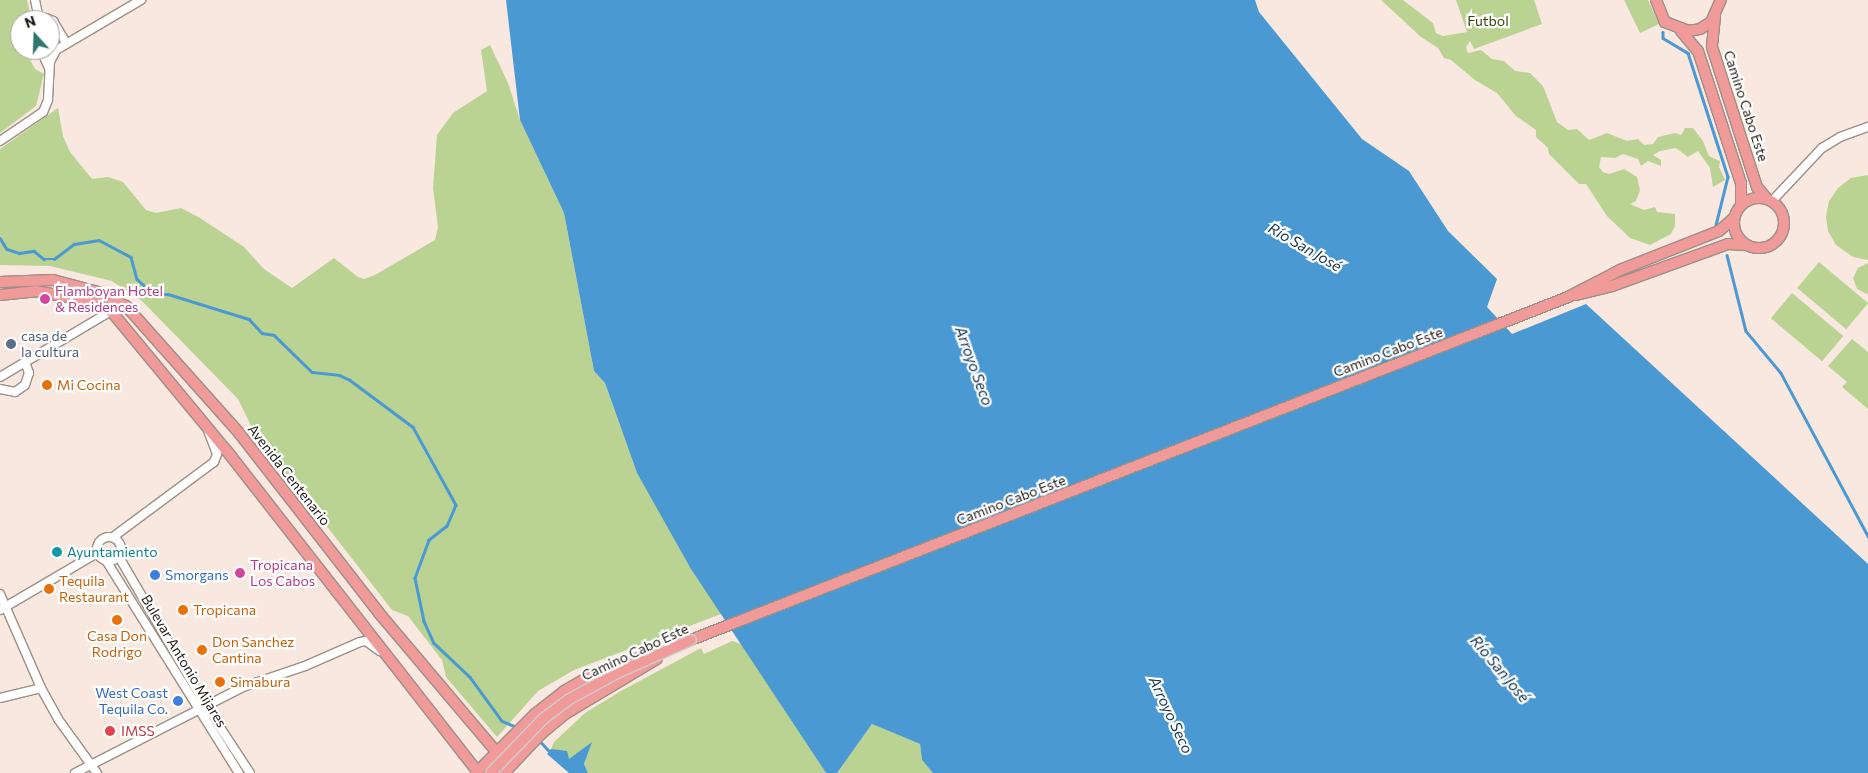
<!DOCTYPE html>
<meta charset="utf-8">
<style>
body{margin:0}
#map{position:relative;width:1868px;height:773px;overflow:hidden;background:#f8e8df;font-family:Commissioner,sans-serif}
div>[style]{position:absolute}
[style*='--x']{left:calc(var(--x)*1px);top:calc(var(--y)*1px);width:calc(var(--w)*1px);rotate:calc(var(--a)*1deg)}
.green>*{inset:0;background:#bbd392;transform-origin:0 0}
.water>*{inset:0;background:#4a99d3}
.stream>*{height:2.5px;margin:-1.25px;padding:0 1.25px;transform-origin:1.25px;border-radius:1.25px;background:#4a99d3}
.roads{filter:drop-shadow(1px 0 #9d8f86) drop-shadow(-1px 0 #9d8f86) drop-shadow(0 1px #9d8f86) drop-shadow(0 -1px #9d8f86)}
.minor>*{height:8px;margin:-4px;padding:0 4px;transform-origin:4px;border-radius:4px;background:#fff}
.minor>.ring{margin:-4px;padding:0;box-sizing:content-box;background:none;border:8px solid #fff;border-radius:50%}
.major>*{height:10px;margin:-5px;padding:0 5px;transform-origin:5px;border-radius:5px;background:#f09b9a}
.major>.ring{margin:-5px;padding:0;box-sizing:content-box;background:none;border:10px solid #f09b9a;border-radius:50%}
.bridges{filter:drop-shadow(1px 0 #cecccc) drop-shadow(-1px 0 #cecccc) drop-shadow(0 1px #cecccc) drop-shadow(0 -1px #cecccc)}
.major-bridge>*{height:10px;margin:-5px;padding:0 5px;transform-origin:5px;border-radius:5px;background:#f09b9a}
.dots>*{width:14px;height:14px;translate:-50% -50%;box-sizing:border-box;border:2px solid #fff;border-radius:50%}
span{translate:-50% -50%;white-space:nowrap;text-align:center;line-height:1.15;-webkit-text-stroke:4.5px #fff;paint-order:stroke}
.park-label{font-size:14px;color:#344503}
.street-label{font-size:14px;color:#1e1916}
.hotel-label{font-size:14px;color:#b23c85}
.left{translate:0 -50%;text-align:left}
.service-label{font-size:14px;color:#4e5e75}
.food-label{font-size:14px;color:#c56008}
.culture-label{font-size:14px;color:#0d838f}
.shop-label{font-size:14px;color:#366cbe}
.right{translate:-100% -50%;text-align:right}
.health-label{font-size:14px;color:#be3a42}
.water-label{font-size:15px;color:#12344c;font-style:italic}
.north{position:absolute;left:10px;top:10px;width:50px;height:50px;box-sizing:border-box;background:#fff;border:1px solid #a5a3a2;border-radius:50%;rotate:340deg;font-size:14px;font-weight:700;line-height:20px;text-align:center;color:#1e1916}
.north::after{content:'';display:block;margin:auto;width:18px;height:22px;background:#2f766e;clip-path:polygon(50% 0,100% 100%,50% 72%,0 100%)}
</style>
<div id="map">
<div class="green">
<i style="clip-path:polygon(0 0,27px 0,30px 13px,20px 20px,20px 50px,25px 50px,35px 69px,44px 74px,36px 106px,0 133px)"></i>
<i style="clip-path:polygon(1381px 0,1403px 0,1433px 23px,1436px 33px,1443px 36px,1467px 32px,1456px 0,1534px 0,1542px 24px,1474px 49px,1470px 41px,1466px 47px,1468px 53px,1481px 50px,1492px 59px,1504px 61px,1515px 71px,1530px 73px,1543px 86px,1557px 122px,1568px 130px,1577px 129px,1589px 140px,1607px 133px,1627px 141px,1638px 139px,1644px 145px,1653px 144px,1658px 137px,1675px 133px,1681px 135px,1685px 128px,1693px 128px,1703px 141px,1709px 156px,1720px 161px,1719px 167px,1725px 180px,1713px 187px,1710px 168px,1698px 151px,1688px 157px,1676px 148px,1660px 151px,1653px 155px,1661px 160px,1661px 166px,1648px 161px,1641px 166px,1638px 159px,1623px 154px,1615px 158px,1601px 157px,1599px 167px,1603px 172px,1609px 174px,1624px 169px,1637px 177px,1640px 190px,1636px 201px,1630px 204px,1644px 210px,1655px 207px,1657px 212px,1675px 214px,1675px 226px,1671px 234px,1650px 245px,1630px 238px,1607px 216px,1586px 184px,1579px 184px,1549px 154px,1548px 148px,1536px 137px,1536px 130px,1516px 116px,1497px 93px,1475px 80px,1451px 60px,1444px 58px,1438px 48px,1421px 37px)"></i>
<i style="clip-path:polygon(1624px 0,1648px 0,1659px 24px,1640px 33px)"></i>
<i style="clip-path:polygon(490px 45px,508px 83px,520px 120px,564px 213px,594px 371px,605px 383px,637px 473px,721px 614px,574px 670px,538px 691px,497px 737px,446px 677px,442px 660px,408px 616px,392px 610px,255px 434px,238px 399px,142px 301px,112px 281px,50px 266px,0 265px,0 149px,58px 108px,63px 136px,70px 152px,92px 179px,108px 177px,123px 182px,146px 210px,156px 213px,181px 208px,200px 218px,244px 247px,264px 269px,292px 288px,334px 258px,358px 277px,364px 279px,375px 275px,435px 240px,438px 227px,433px 188px,437px 135px,453px 113px,487px 91px,481px 50px)"></i>
<i style="clip-path:polygon(1868px 175px,1868px 260px,1853px 257px,1836px 245px,1828px 231px,1826px 216px,1829px 201px,1838px 188px,1851px 178px)"></i>
<i style="left:1819px;top:262px;width:64px;height:34px;rotate:40deg"></i>
<i style="clip-path:polygon(1868px 263px,1868px 294px,1867px 294px,1857px 289px,1853px 278px,1858px 268px)"></i>
<i style="left:1792px;top:293px;width:67px;height:33px;rotate:40deg"></i>
<i style="clip-path:polygon(1852px 339px,1868px 352px,1868px 409px,1842px 387px,1847px 382px,1828px 366px)"></i>
<i style="clip-path:polygon(732px 641px,741px 644px,826px 773px,588px 773px,584px 764px,591px 743px,569px 760px,551px 749px,554px 742px,585px 713px,621px 691px,701px 648px,704px 654px)"></i>
<i style="clip-path:polygon(872px 724px,920px 744px,922px 760px,933px 773px,837px 773px)"></i>
</div>
<div class="water">
<i style="clip-path:polygon(506px 0,1255px 0,1259px 12px,1362px 139px,1409px 171px,1448px 231px,1497px 279px,1487px 307px,1512px 334px,1586px 304px,1868px 564px,1868px 773px,933px 773px,922px 760px,920px 744px,872px 724px,837px 773px,826px 773px,691px 569px,637px 473px,605px 383px,594px 371px,564px 213px,520px 120px)"></i>
<i style="clip-path:polygon(592px 742px,584px 764px,588px 773px,569px 773px,547px 754px,551px 749px,567px 751px,569px 759px)"></i>
</div>
<div class="stream">
<i style="--x:1663;--y:32;--w:6;--a:90"></i>
<i style="--x:1663;--y:38;--w:29;--a:31"></i>
<i style="--x:1688;--y:53;--w:130;--a:72.1"></i>
<i style="--x:1728;--y:177;--w:49;--a:104"></i>
<i style="--x:0;--y:238;--w:13;--a:58"></i>
<i style="--x:7;--y:249;--w:13;--a:18"></i>
<i style="--x:19;--y:253;--w:15;--a:-8"></i>
<i style="--x:34;--y:251;--w:13;--a:39"></i>
<i style="--x:44;--y:259;--w:10;--a:0"></i>
<i style="--x:54;--y:259;--w:25;--a:-37"></i>
<i style="--x:74;--y:244;--w:25;--a:-9"></i>
<i style="--x:99;--y:240;--w:36;--a:28"></i>
<i style="--x:131;--y:257;--w:23;--a:75"></i>
<i style="--x:137;--y:279;--w:21;--a:43"></i>
<i style="--x:152;--y:293;--w:16;--a:4"></i>
<i style="--x:168;--y:294;--w:85;--a:17.2"></i>
<i style="--x:249;--y:319;--w:19;--a:47"></i>
<i style="--x:262;--y:333;--w:12;--a:9"></i>
<i style="--x:274;--y:335;--w:53;--a:44.2"></i>
<i style="--x:312;--y:372;--w:27;--a:6"></i>
<i style="--x:339;--y:375;--w:12;--a:24"></i>
<i style="--x:350;--y:380;--w:79;--a:36.7"></i>
<i style="--x:413;--y:427;--w:89;--a:61.1"></i>
<i style="--x:456;--y:505;--w:23;--a:113"></i>
<i style="--x:447;--y:526;--w:23;--a:142"></i>
<i style="--x:429;--y:540;--w:40;--a:110.2"></i>
<i style="--x:415;--y:578;--w:44;--a:78.2"></i>
<i style="--x:424;--y:621;--w:24;--a:66"></i>
<i style="--x:434;--y:643;--w:50;--a:43.4"></i>
<i style="--x:470;--y:677;--w:54;--a:54"></i>
<i style="--x:502;--y:721;--w:16;--a:22"></i>
<i style="--x:1727;--y:255;--w:78;--a:76"></i>
<i style="--x:1746;--y:331;--w:55;--a:50.2"></i>
<i style="--x:1781;--y:373;--w:185;--a:61.9"></i>
<i style="--x:539;--y:740;--w:16;--a:47"></i>
</div>
<div class="roads">
<div class="minor">
<i style="--x:35;--y:0;--w:19;--a:78"></i>
<i style="--x:38;--y:20;--w:8;--a:-14"></i>
<i style="--x:46;--y:18;--w:8;--a:23"></i>
<i style="--x:53;--y:21;--w:26;--a:59"></i>
<i style="--x:41;--y:50;--w:20;--a:66"></i>
<i style="--x:0;--y:141;--w:52;--a:-34"></i>
<i style="--x:43;--y:112;--w:13;--a:-67"></i>
<i style="--x:48;--y:100;--w:38;--a:-87"></i>
<i style="--x:50;--y:62;--w:13;--a:-63"></i>
<i style="--x:56;--y:50;--w:99;--a:-30.5"></i>
<i style="--x:1772;--y:201;--w:73;--a:-46.7"></i>
<i style="--x:1822;--y:148;--w:21;--a:-31"></i>
<i style="--x:1840;--y:137;--w:30;--a:-20"></i>
<i style="--x:0;--y:377;--w:129;--a:-30.7"></i>
<i style="--x:0;--y:389;--w:15;--a:11"></i>
<i style="--x:15;--y:392;--w:12;--a:-35"></i>
<i style="--x:25;--y:385;--w:13;--a:-72"></i>
<i style="--x:29;--y:373;--w:12;--a:-110"></i>
<i class="ring" style="left:97px;top:537px;width:16px;height:16px"></i>
<i style="--x:113;--y:537;--w:126;--a:-36.6"></i>
<i style="--x:214;--y:462;--w:9;--a:-69"></i>
<i style="--x:217;--y:454;--w:25;--a:-111"></i>
<i style="--x:119;--y:557;--w:173;--a:59.7"></i>
<i style="--x:206;--y:706;--w:80;--a:56.7"></i>
<i style="--x:107;--y:562;--w:249;--a:58"></i>
<i style="--x:0;--y:594;--w:103;--a:66.4"></i>
<i style="--x:41;--y:688;--w:35;--a:61"></i>
<i style="--x:58;--y:719;--w:67;--a:54.2"></i>
<i style="--x:0;--y:610;--w:113;--a:-30.4"></i>
<i style="--x:0;--y:698;--w:42;--a:-13.7"></i>
<i style="--x:75;--y:773;--w:189;--a:-27.1"></i>
<i style="--x:243;--y:687;--w:65;--a:-18.7"></i>
<i style="--x:305;--y:666;--w:60;--a:-23.6"></i>
<i style="--x:360;--y:642;--w:6;--a:-9"></i>
<i style="--x:366;--y:641;--w:17;--a:36"></i>
</div>
<div class="major">
<i style="--x:1656;--y:0;--w:24;--a:68"></i>
<i style="--x:1665;--y:22;--w:25;--a:21"></i>
<i style="--x:1688;--y:31;--w:12;--a:-9"></i>
<i style="--x:1700;--y:29;--w:13;--a:-32"></i>
<i style="--x:1711;--y:22;--w:24;--a:-66"></i>
<i style="--x:1715;--y:17;--w:30;--a:96"></i>
<i style="--x:1712;--y:47;--w:147;--a:72.2"></i>
<i style="--x:1757;--y:187;--w:16;--a:50"></i>
<i style="--x:1681;--y:31;--w:26;--a:50"></i>
<i style="--x:1698;--y:51;--w:139;--a:72"></i>
<i style="--x:1741;--y:183;--w:22;--a:90"></i>
<i class="ring" style="left:1734px;top:198px;width:40px;height:40px"></i>
<i style="--x:0;--y:282;--w:53;--a:-2.2"></i>
<i style="--x:53;--y:280;--w:47;--a:14.9"></i>
<i style="--x:98;--y:292;--w:31;--a:27"></i>
<i style="--x:126;--y:306;--w:170;--a:48.3"></i>
<i style="--x:239;--y:433;--w:228;--a:52.1"></i>
<i style="--x:379;--y:613;--w:202;--a:49.8"></i>
<i style="--x:0;--y:295;--w:36;--a:-6"></i>
<i style="--x:36;--y:291;--w:59;--a:10.7"></i>
<i style="--x:94;--y:302;--w:19;--a:28"></i>
<i style="--x:111;--y:311;--w:182;--a:50.4"></i>
<i style="--x:227;--y:451;--w:409;--a:52"></i>
<i style="--x:1576;--y:295;--w:37;--a:-14"></i>
<i style="--x:1612;--y:286;--w:123;--a:-19.9"></i>
<i style="--x:1728;--y:244;--w:19;--a:3"></i>
<i style="--x:683;--y:643;--w:950;--a:-21.35"></i>
<i style="--x:1568;--y:297;--w:59;--a:-27.4"></i>
<i style="--x:1620;--y:270;--w:106;--a:-21.5"></i>
<i style="--x:1719;--y:231;--w:20;--a:-41"></i>
<i style="--x:476;--y:773;--w:83;--a:-45"></i>
<i style="--x:535;--y:714;--w:37;--a:-38"></i>
<i style="--x:564;--y:691;--w:34;--a:-30"></i>
<i style="--x:594;--y:674;--w:65;--a:-19.8"></i>
<i style="--x:504;--y:773;--w:54;--a:-46.5"></i>
<i style="--x:541;--y:734;--w:31;--a:-40"></i>
<i style="--x:565;--y:714;--w:107;--a:-30.9"></i>
</div>
</div>
<div class="bridges">
<div class="major-bridge">
<i style="--x:491;--y:773;--w:75;--a:-46.1"></i>
<i style="--x:543;--y:719;--w:31;--a:-37"></i>
<i style="--x:568;--y:700;--w:54;--a:-29"></i>
<i style="--x:615;--y:674;--w:83;--a:-24.1"></i>
</div>
</div>
<div class="dots">
<i style="left:45px;top:299px;background:#d1479c"></i>
<i style="left:11px;top:344px;background:#5c6f8a"></i>
<i style="left:47px;top:385px;background:#e8710a"></i>
<i style="left:57px;top:552px;background:#0f9aa8"></i>
<i style="left:240px;top:573px;background:#d1479c"></i>
<i style="left:155px;top:575px;background:#3f7fe0"></i>
<i style="left:49px;top:589px;background:#e8710a"></i>
<i style="left:183px;top:610px;background:#e8710a"></i>
<i style="left:117px;top:620px;background:#e8710a"></i>
<i style="left:202px;top:650px;background:#e8710a"></i>
<i style="left:220px;top:682px;background:#e8710a"></i>
<i style="left:178px;top:701px;background:#3f7fe0"></i>
<i style="left:110px;top:731px;background:#e0444e"></i>
</div>
<div class="park-label">
<span style="left:1488px;top:21px">Futbol</span>
</div>
<div class="street-label">
<span style="left:1746px;top:106px;rotate:72deg">Camino Cabo Este</span>
<span style="left:1388px;top:352px;rotate:-21deg">Camino Cabo Este</span>
<span style="left:289px;top:475px;rotate:52deg">Avenida Centenario</span>
<span style="left:1011px;top:500px;rotate:-21deg">Camino Cabo Este</span>
<span style="left:635px;top:652px;rotate:-25deg">Camino Cabo Este</span>
<span style="left:184px;top:661px;rotate:59deg">Bulevar Antonio Mijares</span>
</div>
<div class="hotel-label">
<span class="left" style="left:55px;top:299px">Flamboyan Hotel<br>&amp; Residences</span>
<span class="left" style="left:250px;top:573px">Tropicana<br>Los Cabos</span>
</div>
<div class="service-label">
<span class="left" style="left:21px;top:344px">casa de<br>la cultura</span>
</div>
<div class="food-label">
<span class="left" style="left:57px;top:385px">Mi Cocina</span>
<span class="left" style="left:59px;top:589px">Tequila<br>Restaurant</span>
<span class="left" style="left:193px;top:610px">Tropicana</span>
<span style="left:117px;top:644px">Casa Don<br>Rodrigo</span>
<span class="left" style="left:212px;top:650px">Don Sanchez<br>Cantina</span>
<span class="left" style="left:230px;top:682px">Simabura</span>
</div>
<div class="culture-label">
<span class="left" style="left:67px;top:552px">Ayuntamiento</span>
</div>
<div class="shop-label">
<span class="left" style="left:165px;top:575px">Smorgans</span>
<span class="right" style="left:168px;top:701px">West Coast<br>Tequila Co.</span>
</div>
<div class="health-label">
<span class="left" style="left:121px;top:731px">IMSS</span>
</div>
<div class="water-label">
<span style="left:1305px;top:247px;rotate:30deg">Río San José</span>
<span style="left:974px;top:366px;rotate:70deg">Arroyo Seco</span>
<span style="left:1500px;top:669px;rotate:50deg">Río San José</span>
<span style="left:1171px;top:715px;rotate:65deg">Arroyo Seco</span>
</div>
<div class="north">N</div>
</div>
